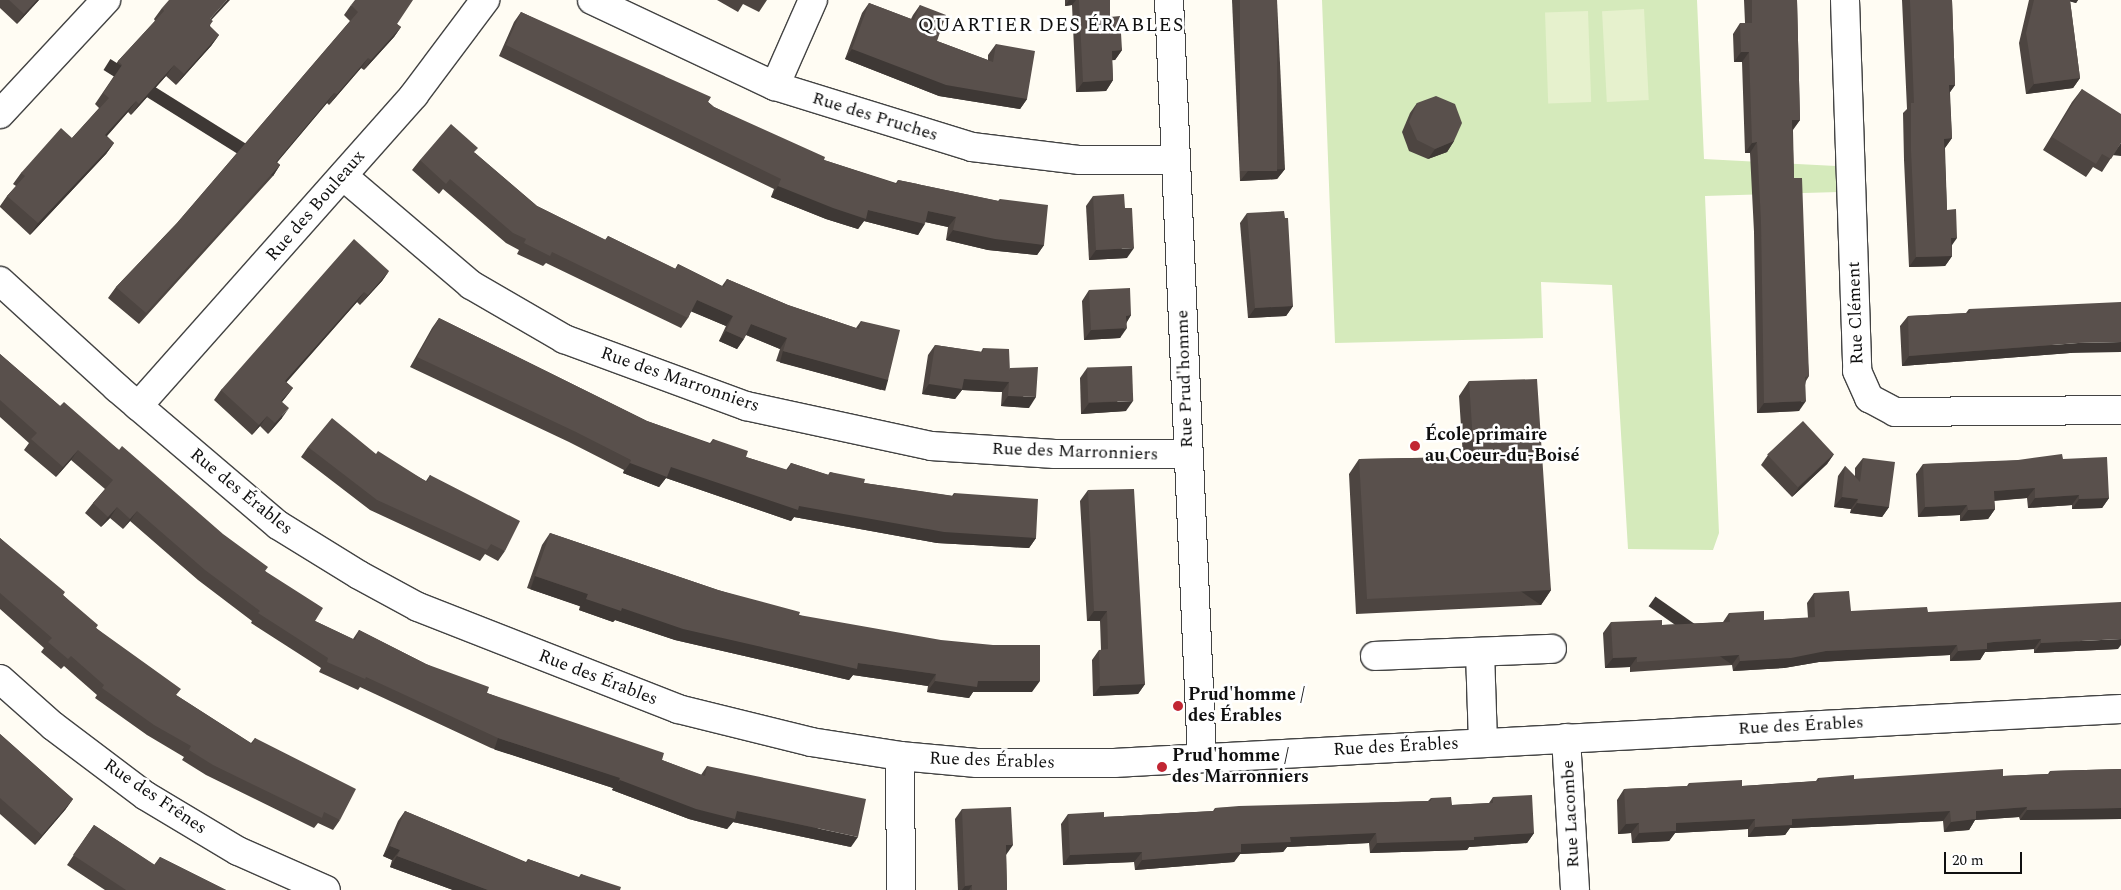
<!DOCTYPE html>
<meta charset="utf-8">
<style>
body{margin:0}
#map{position:relative;width:2121px;height:890px;overflow:hidden;background:#fffcf3;font-family:Spectral,serif}
div>[style]{position:absolute}
[style*='--x']{left:calc(var(--x)*1px);top:calc(var(--y)*1px);width:calc(var(--w)*1px);rotate:calc(var(--a)*1deg)}
.green>*{inset:0;background:#d5eabb}
.pitch>*{inset:0;background:#e6f1cd;transform-origin:0 0}
.roads{filter:drop-shadow(1px 0 #434343) drop-shadow(-1px 0 #434343) drop-shadow(0 1px #434343) drop-shadow(0 -1px #434343)}
.minor>*{height:28px;margin:-14px;padding:0 14px;transform-origin:14px;border-radius:14px;background:#fff}
.wall>*{inset:0;background:#4d4541}
.shaded-wall>*{inset:0;background:#3e3835;transform-origin:0 0}
.building>*{inset:0;background:#59504c;transform-origin:0 0}
.dots>*{width:14px;height:14px;translate:-50% -50%;box-sizing:border-box;border:2px solid #fff;border-radius:50%}
span{translate:-50% -50%;white-space:nowrap;text-align:center;line-height:1.15;-webkit-text-stroke:5px #fff;paint-order:stroke}
.street-label{font-size:18px;color:#101010}
.poi-label{font-size:18px;color:#101010;font-weight:700}
.left{translate:0 -50%;text-align:left}
.quarter-label{font-size:20px;color:#101010;letter-spacing:1px}
.scale{position:absolute;left:1944px;top:852px;width:78px;height:22px;box-sizing:border-box;border:2px solid #101010;border-top:0;padding-left:6px;font-size:15px;line-height:18px;white-space:nowrap;color:#101010;-webkit-text-stroke:4px #fff;paint-order:stroke}
</style>
<div id="map">
<div class="green">
<i style="clip-path:polygon(1322px 0,1697px 0,1704px 159px,1836px 166px,1839px 192px,1705px 196px,1719px 533px,1713px 550px,1628px 549px,1612px 285px,1541px 282px,1543px 338px,1335px 343px)"></i>
</div>
<div class="pitch">
<i style="left:1644px;top:9px;width:91px;height:42px;rotate:87deg"></i>
<i style="left:1588px;top:11px;width:91px;height:43px;rotate:88deg"></i>
</div>
<div class="roads">
<div class="minor">
<i style="--x:592;--y:0;--w:202;--a:25.2"></i>
<i style="--x:775;--y:86;--w:206;--a:17.2"></i>
<i style="--x:972;--y:147;--w:109;--a:6.9"></i>
<i style="--x:1080;--y:160;--w:96;--a:0"></i>
<i style="--x:1169;--y:0;--w:759;--a:87.51"></i>
<i style="--x:1845;--y:0;--w:371;--a:88.1"></i>
<i style="--x:1857;--y:371;--w:30;--a:66"></i>
<i style="--x:1869;--y:398;--w:30;--a:28"></i>
<i style="--x:1895;--y:412;--w:226;--a:-0.5"></i>
<i style="--x:775;--y:86;--w:94;--a:-66.2"></i>
<i style="--x:0;--y:114;--w:156;--a:-47.1"></i>
<i style="--x:343;--y:176;--w:168;--a:40.4"></i>
<i style="--x:471;--y:285;--w:108;--a:30.1"></i>
<i style="--x:564;--y:339;--w:194;--a:20.2"></i>
<i style="--x:746;--y:406;--w:189;--a:12.2"></i>
<i style="--x:931;--y:446;--w:124;--a:3.7"></i>
<i style="--x:1055;--y:454;--w:133;--a:0"></i>
<i style="--x:0;--y:281;--w:159;--a:42.4"></i>
<i style="--x:117;--y:388;--w:211;--a:40.4"></i>
<i style="--x:278;--y:525;--w:95;--a:31.7"></i>
<i style="--x:359;--y:575;--w:67;--a:28.5"></i>
<i style="--x:418;--y:607;--w:279;--a:21.4"></i>
<i style="--x:678;--y:709;--w:137;--a:13.9"></i>
<i style="--x:811;--y:742;--w:90;--a:8.9"></i>
<i style="--x:900;--y:756;--w:77;--a:5.2"></i>
<i style="--x:977;--y:763;--w:137;--a:0"></i>
<i style="--x:1114;--y:763;--w:1008;--a:-3.07"></i>
<i style="--x:138;--y:406;--w:416;--a:-48.4"></i>
<i style="--x:414;--y:95;--w:119;--a:-53.2"></i>
<i style="--x:1480;--y:652;--w:90;--a:88.1"></i>
<i style="--x:1375;--y:656;--w:177;--a:-2.3"></i>
<i style="--x:0;--y:679;--w:71;--a:41.6"></i>
<i style="--x:53;--y:726;--w:116;--a:37"></i>
<i style="--x:146;--y:796;--w:107;--a:30.9"></i>
<i style="--x:238;--y:851;--w:96;--a:23.9"></i>
<i style="--x:1566;--y:738;--w:152;--a:86.6"></i>
<i style="--x:900;--y:756;--w:134;--a:89.6"></i>
</div>
</div>
<div class="wall">
<i style="clip-path:polygon(0 0,39px 0,17px 24px,0 8px)"></i>
<i style="clip-path:polygon(717px 0,767px 0,759px 12px,743px 4px,738px 12px)"></i>
<i style="clip-path:polygon(1065px 0,1110px 0,1110px 17px,1122px 50px,1115px 60px,1112px 60px,1113px 80px,1106px 91px,1076px 92px,1072px 5px,1065px 6px)"></i>
<i style="clip-path:polygon(1232px 0,1277px 0,1285px 169px,1277px 179px,1240px 181px)"></i>
<i style="clip-path:polygon(1744px 0,1797px 0,1800px 120px,1793px 130px,1794px 178px,1809px 376px,1806px 381px,1799px 411px,1757px 413px,1754px 232px,1750px 153px,1745px 153px,1742px 62px,1734px 62px,1733px 34px,1740px 23px,1745px 23px)"></i>
<i style="clip-path:polygon(1902px 0,1952px 0,1955px 85px,1950px 92px,1952px 138px,1945px 148px,1947px 210px,1952px 246px,1952px 256px,1945px 266px,1909px 267px,1904px 160px,1903px 113px,1907px 109px)"></i>
<i style="clip-path:polygon(2029px 0,2078px 0,2076px 3px,2070px 1px,2080px 78px,2073px 88px,2026px 94px,2019px 43px)"></i>
<i style="clip-path:polygon(869px 3px,911px 19px,913px 15px,920px 5px,937px 41px,988px 60px,988px 55px,996px 44px,1027px 99px,1020px 109px,939px 96px,845px 59px,862px 13px)"></i>
<i style="clip-path:polygon(351px 5px,397px 24px,401px 27px,394px 37px,364px 70px,361px 68px,329px 105px,327px 103px,277px 162px,280px 165px,273px 176px,139px 324px,108px 298px,116px 287px,177px 223px,350px 21px,344px 15px)"></i>
<i style="clip-path:polygon(162px 8px,211px 20px,210px 26px,219px 35px,211px 46px,176px 85px,166px 76px,131px 115px,128px 112px,107px 136px,114px 143px,106px 154px,30px 235px,0 207px,0 206px,7px 196px,16px 186px,13px 184px,21px 173px,72px 138px,99px 108px,95px 104px,114px 76px,110px 73px,118px 61px,155px 21px,154px 19px)"></i>
<i style="clip-path:polygon(521px 12px,708px 102px,714px 107px,824px 160px,896px 183px,898px 180px,998px 201px,1000px 199px,1044px 245px,1037px 255px,988px 250px,946px 240px,948px 227px,925px 222px,918px 235px,864px 221px,858px 229px,826px 219px,771px 197px,774px 189px,499px 56px,514px 22px)"></i>
<i style="clip-path:polygon(2082px 89px,2113px 155px,2102px 172px,2093px 167px,2086px 177px,2043px 150px,2072px 102px)"></i>
<i style="clip-path:polygon(1417px 103px,1454px 141px,1447px 152px,1428px 159px,1409px 151px,1402px 132px,1410px 113px)"></i>
<i style="clip-path:polygon(475px 153px,537px 206px,605px 240px,608px 236px,675px 269px,678px 264px,722px 286px,727px 279px,788px 305px,856px 328px,861px 321px,888px 380px,881px 390px,776px 361px,780px 349px,746px 335px,737px 349px,719px 341px,726px 326px,691px 311px,688px 318px,681px 328px,546px 263px,543px 266px,517px 254px,519px 250px,506px 243px,443px 189px,439px 194px,412px 170px,420px 160px)"></i>
<i style="clip-path:polygon(1093px 196px,1127px 258px,1089px 260px,1086px 206px)"></i>
<i style="clip-path:polygon(1247px 213px,1293px 306px,1286px 316px,1248px 318px,1240px 223px)"></i>
<i style="clip-path:polygon(389px 271px,382px 281px,360px 305px,357px 302px,286px 382px,293px 388px,282px 402px,282px 418px,268px 434px,260px 426px,252px 435px,214px 400px,221px 390px)"></i>
<i style="clip-path:polygon(1089px 290px,1131px 315px,1127px 322px,1120px 338px,1084px 340px,1082px 301px)"></i>
<i style="clip-path:polygon(1969px 309px,2070px 353px,1902px 366px,1900px 326px,1908px 316px,1966px 313px)"></i>
<i style="clip-path:polygon(439px 318px,647px 421px,710px 443px,713px 439px,746px 457px,786px 470px,791px 463px,828px 475px,830px 472px,864px 483px,952px 496px,954px 493px,1036px 538px,1029px 548px,937px 543px,794px 517px,791px 521px,666px 478px,659px 487px,623px 473px,624px 470px,569px 442px,410px 367px,432px 328px)"></i>
<i style="clip-path:polygon(935px 345px,981px 352px,983px 348px,1009px 368px,1029px 408px,1001px 406px,1002px 392px,962px 390px,955px 399px,922px 394px,928px 355px)"></i>
<i style="clip-path:polygon(0 354px,60px 406px,119px 450px,265px 571px,315px 621px,353px 639px,359px 630px,426px 664px,487px 693px,662px 760px,701px 775px,707px 766px,851px 847px,733px 822px,727px 829px,689px 819px,612px 790px,613px 788px,491px 748px,360px 687px,358px 690px,319px 672px,321px 668px,251px 623px,252px 621px,198px 580px,130px 521px,123px 529px,110px 518px,101px 527px,85px 513px,93px 503px,105px 489px,71px 460px,56px 477px,24px 450px,29px 443px,0 417px)"></i>
<i style="clip-path:polygon(1087px 368px,1126px 411px,1081px 414px,1080px 378px)"></i>
<i style="clip-path:polygon(1469px 381px,1551px 590px,1541px 605px,1356px 614px,1349px 474px,1359px 459px,1463px 457px,1459px 396px)"></i>
<i style="clip-path:polygon(308px 447px,376px 454px,426px 481px,430px 475px,505px 551px,498px 561px,485px 554px,480px 561px,370px 510px,301px 457px)"></i>
<i style="clip-path:polygon(1834px 454px,1827px 464px,1792px 497px,1761px 465px,1768px 455px)"></i>
<i style="clip-path:polygon(1863px 458px,1889px 507px,1882px 517px,1850px 513px,1851px 509px,1834px 507px,1838px 476px,1845px 466px,1855px 476px,1855px 468px)"></i>
<i style="clip-path:polygon(2063px 459px,2109px 498px,2102px 508px,2072px 509px,2072px 505px,2028px 508px,2027px 498px,1994px 501px,1995px 509px,1988px 519px,1960px 521px,1960px 515px,1918px 517px,1916px 474px,1923px 464px)"></i>
<i style="clip-path:polygon(1088px 490px,1145px 684px,1138px 694px,1093px 696px,1092px 660px,1099px 650px,1101px 650px,1100px 621px,1087px 621px,1080px 501px)"></i>
<i style="clip-path:polygon(550px 533px,718px 590px,799px 615px,1032px 692px,973px 692px,969px 698px,927px 692px,928px 686px,853px 675px,849px 680px,675px 640px,615px 620px,613px 622px,579px 610px,580px 606px,527px 588px,542px 545px)"></i>
<i style="clip-path:polygon(0 538px,63px 595px,96px 628px,176px 695px,251px 743px,255px 738px,340px 820px,333px 830px,318px 823px,314px 828px,206px 775px,182px 760px,184px 757px,147px 735px,95px 698px,97px 695px,64px 666px,61px 669px,41px 652px,44px 648px,0 609px)"></i>
<i style="clip-path:polygon(1814px 593px,1851px 611px,1928px 612px,2118px 649px,2034px 653px,2034px 649px,1987px 652px,1985px 652px,1980px 660px,1950px 661px,1950px 655px,1882px 658px,1819px 662px,1784px 668px,1733px 671px,1732px 665px,1630px 672px,1630px 667px,1605px 668px,1603px 633px,1611px 622px,1662px 625px,1723px 622px,1729px 613px,1764px 620px,1808px 618px,1807px 603px)"></i>
<i style="clip-path:polygon(0 734px,73px 799px,65px 810px,35px 845px,0 814px)"></i>
<i style="clip-path:polygon(2121px 769px,2121px 819px,2020px 820px,2019px 817px,1975px 820px,1969px 830px,1944px 832px,1943px 821px,1790px 828px,1785px 835px,1748px 837px,1748px 829px,1675px 833px,1669px 841px,1632px 843px,1631px 833px,1618px 834px,1617px 800px,1624px 789px,1687px 786px,1689px 783px,1742px 786px,1816px 781px,1818px 778px,1854px 779px,2003px 776px,2048px 774px,2050px 771px)"></i>
<i style="clip-path:polygon(1493px 797px,1534px 833px,1527px 843px,1469px 847px,1467px 850px,1370px 853px,1369px 843px,1287px 847px,1283px 852px,1240px 854px,1234px 862px,1135px 870px,1134px 862px,1063px 865px,1061px 824px,1068px 814px,1104px 817px,1213px 811px,1215px 808px,1428px 801px,1431px 798px,1452px 805px,1489px 803px)"></i>
<i style="clip-path:polygon(962px 809px,1006px 855px,1007px 890px,958px 890px,955px 819px)"></i>
<i style="clip-path:polygon(405px 811px,526px 862px,528px 859px,579px 877px,581px 874px,620px 890px,453px 890px,390px 867px,392px 860px,383px 856px,398px 821px)"></i>
<i style="clip-path:polygon(94px 825px,154px 865px,160px 857px,226px 890px,105px 890px,67px 865px)"></i>
</div>
<div class="shaded-wall">
<i style="clip-path:polygon(37px 0,39px 0,17px 24px,24px 14px)"></i>
<i style="clip-path:polygon(227px 0,230px 0,202px 30px,210px 19px)"></i>
<i style="clip-path:polygon(1069px 0,1076px 0,1072px 5px,1065px 6px)"></i>
<i style="clip-path:polygon(2064px 0,2078px 0,2076px 3px)"></i>
<i style="clip-path:polygon(401px 27px,394px 37px,364px 70px,371px 60px)"></i>
<i style="clip-path:polygon(219px 35px,211px 46px,176px 85px,184px 74px)"></i>
<i style="clip-path:polygon(852px 49px,1027px 99px,1020px 109px,939px 96px,845px 59px)"></i>
<i style="clip-path:polygon(1122px 50px,1115px 60px,1105px 61px,1112px 51px)"></i>
<i style="clip-path:polygon(1741px 52px,1749px 52px,1742px 62px,1734px 62px)"></i>
<i style="clip-path:polygon(368px 58px,361px 68px,329px 105px,337px 94px)"></i>
<i style="clip-path:polygon(174px 65px,166px 76px,131px 115px,139px 104px)"></i>
<i style="clip-path:polygon(2080px 78px,2073px 88px,2026px 94px,2034px 84px)"></i>
<i style="clip-path:polygon(1113px 80px,1106px 91px,1076px 92px,1083px 82px)"></i>
<i style="clip-path:polygon(1949px 85px,1955px 85px,1948px 95px)"></i>
<i style="clip-path:polygon(334px 93px,327px 103px,269px 172px,276px 162px)"></i>
<i style="clip-path:polygon(136px 101px,128px 112px,98px 146px,105px 135px)"></i>
<i style="clip-path:polygon(1792px 120px,1800px 120px,1792px 130px)"></i>
<i style="clip-path:polygon(1952px 138px,1944px 149px,1944px 139px)"></i>
<i style="clip-path:polygon(1454px 141px,1447px 152px,1428px 159px,1435px 149px)"></i>
<i style="clip-path:polygon(1757px 142px,1750px 153px,1745px 153px,1752px 143px)"></i>
<i style="clip-path:polygon(114px 143px,106px 154px,30px 235px,38px 223px)"></i>
<i style="clip-path:polygon(2121px 143px,2121px 156px,2112px 155px)"></i>
<i style="left:280px;top:165px;width:13px;height:200px;rotate:122deg"></i>
<i style="clip-path:polygon(1285px 169px,1277px 179px,1240px 181px,1248px 171px)"></i>
<i style="clip-path:polygon(778px 186px,868px 210px,925px 224px,918px 235px,864px 221px,858px 229px,826px 219px,771px 197px)"></i>
<i style="clip-path:polygon(928px 211px,956px 217px,948px 227px,921px 221px)"></i>
<i style="clip-path:polygon(953px 230px,1044px 245px,1037px 255px,988px 250px,946px 240px)"></i>
<i style="clip-path:polygon(1951px 238px,1957px 238px,1950px 248px)"></i>
<i style="clip-path:polygon(1134px 248px,1127px 258px,1089px 260px,1096px 250px)"></i>
<i style="clip-path:polygon(1952px 256px,1945px 266px,1909px 267px,1916px 257px)"></i>
<i style="clip-path:polygon(389px 271px,382px 281px,360px 305px,368px 295px)"></i>
<i style="clip-path:polygon(364px 292px,357px 302px,278px 392px,285px 381px)"></i>
<i style="clip-path:polygon(697px 300px,733px 316px,726px 326px,690px 311px)"></i>
<i style="clip-path:polygon(1293px 306px,1286px 316px,1248px 318px,1255px 308px)"></i>
<i style="clip-path:polygon(1131px 315px,1124px 326px,1126px 316px)"></i>
<i style="clip-path:polygon(751px 324px,787px 338px,780px 349px,744px 334px)"></i>
<i style="clip-path:polygon(1127px 328px,1120px 338px,1084px 340px,1091px 330px)"></i>
<i style="clip-path:polygon(726px 331px,744px 339px,737px 349px,719px 341px)"></i>
<i style="clip-path:polygon(2121px 342px,2121px 352px,2070px 353px,1902px 366px,1909px 356px,2078px 343px)"></i>
<i style="left:783px;top:351px;width:109px;height:12px;rotate:15deg"></i>
<i style="clip-path:polygon(964px 379px,1009px 382px,1002px 392px,962px 390px,955px 399px,922px 394px,929px 384px)"></i>
<i style="clip-path:polygon(293px 388px,285px 398px,274px 411px,281px 401px)"></i>
<i style="clip-path:polygon(1008px 396px,1036px 397px,1029px 408px,1001px 406px)"></i>
<i style="clip-path:polygon(1133px 401px,1126px 411px,1081px 414px,1089px 403px)"></i>
<i style="clip-path:polygon(1806px 401px,1799px 411px,1757px 413px,1764px 403px)"></i>
<i style="clip-path:polygon(289px 408px,282px 418px,268px 434px,275px 423px)"></i>
<i style="clip-path:polygon(267px 416px,260px 426px,252px 435px,259px 425px)"></i>
<i style="clip-path:polygon(78px 450px,71px 460px,56px 477px,63px 467px)"></i>
<i style="clip-path:polygon(1834px 454px,1827px 464px,1792px 497px,1799px 487px)"></i>
<i style="clip-path:polygon(630px 463px,671px 467px,1036px 538px,1029px 548px,937px 543px,794px 517px,791px 521px,666px 478px,659px 487px,623px 473px)"></i>
<i style="clip-path:polygon(2035px 488px,2027px 498px,1987px 501px,1994px 491px)"></i>
<i style="clip-path:polygon(2079px 495px,2072px 505px,2028px 508px,2035px 498px)"></i>
<i style="clip-path:polygon(1842px 497px,1858px 499px,1851px 509px,1834px 507px)"></i>
<i style="clip-path:polygon(2109px 498px,2102px 508px,2072px 509px,2079px 499px)"></i>
<i style="clip-path:polygon(1857px 503px,1889px 507px,1882px 517px,1850px 513px)"></i>
<i style="clip-path:polygon(1967px 505px,1960px 515px,1918px 517px,1925px 507px)"></i>
<i style="clip-path:polygon(117px 507px,110px 518px,101px 527px,108px 517px)"></i>
<i style="clip-path:polygon(1995px 509px,1988px 519px,1960px 521px,1968px 510px)"></i>
<i style="clip-path:polygon(137px 511px,130px 521px,123px 529px,130px 519px)"></i>
<i style="left:535px;top:576px;width:56px;height:14px;rotate:19deg"></i>
<i style="left:1551px;top:590px;width:18px;height:184px;rotate:124deg"></i>
<i style="clip-path:polygon(586px 599px,622px 608px,858px 663px,936px 674px,928px 686px,853px 675px,849px 680px,675px 640px,615px 620px,613px 622px,579px 610px)"></i>
<i style="clip-path:polygon(1094px 611px,1107px 611px,1100px 621px,1087px 621px)"></i>
<i style="clip-path:polygon(2041px 639px,2034px 649px,1987px 652px,1985px 652px,1980px 660px,1950px 661px,1958px 651px,1987px 643px,1994px 642px)"></i>
<i style="clip-path:polygon(2121px 639px,2121px 645px,2118px 649px,2034px 653px,2041px 643px)"></i>
<i style="clip-path:polygon(1957px 645px,1950px 655px,1819px 662px,1784px 668px,1733px 671px,1740px 661px,1826px 651px)"></i>
<i style="left:1739px;top:655px;width:12px;height:102px;rotate:125deg"></i>
<i style="clip-path:polygon(1637px 657px,1630px 667px,1605px 668px,1613px 658px)"></i>
<i style="clip-path:polygon(935px 681px,1040px 681px,1032px 692px,973px 692px,969px 698px,927px 692px)"></i>
<i style="clip-path:polygon(1145px 684px,1138px 694px,1093px 696px,1100px 686px)"></i>
<i style="left:498px;top:738px;width:128px;height:12px;rotate:18deg"></i>
<i style="clip-path:polygon(620px 780px,737px 811px,858px 837px,851px 847px,733px 822px,727px 829px,689px 819px,612px 790px)"></i>
<i style="clip-path:polygon(73px 799px,65px 810px,35px 845px,42px 835px)"></i>
<i style="clip-path:polygon(2027px 807px,2019px 817px,1975px 820px,1969px 830px,1944px 832px,1951px 822px,1976px 811px)"></i>
<i style="clip-path:polygon(2121px 808px,2121px 819px,2020px 820px,2027px 810px)"></i>
<i style="clip-path:polygon(1950px 811px,1943px 821px,1790px 828px,1785px 835px,1748px 837px,1755px 827px,1792px 819px)"></i>
<i style="clip-path:polygon(1755px 819px,1748px 829px,1675px 833px,1669px 841px,1632px 843px,1639px 833px,1676px 823px)"></i>
<i style="clip-path:polygon(1639px 823px,1631px 833px,1618px 834px,1626px 824px)"></i>
<i style="clip-path:polygon(1376px 833px,1369px 843px,1287px 847px,1283px 852px,1240px 854px,1234px 862px,1135px 870px,1142px 860px,1241px 844px,1290px 837px)"></i>
<i style="clip-path:polygon(1534px 833px,1527px 843px,1469px 847px,1467px 850px,1370px 853px,1377px 843px)"></i>
<i style="clip-path:polygon(1006px 845px,1013px 845px,1006px 855px)"></i>
<i style="clip-path:polygon(390px 846px,400px 850px,392px 860px,383px 856px)"></i>
<i style="clip-path:polygon(1142px 852px,1134px 862px,1063px 865px,1070px 855px)"></i>
<i style="clip-path:polygon(397px 856px,488px 890px,453px 890px,390px 867px)"></i>
<i style="clip-path:polygon(972px 885px,969px 890px,962px 890px,965px 886px)"></i>
</div>
<div class="building">
<i style="clip-path:polygon(9px 0,37px 0,24px 14px)"></i>
<i style="clip-path:polygon(169px 0,227px 0,210px 19px,213px 21px,209px 26px,219px 35px,184px 74px,174px 65px,139px 104px,136px 101px,105px 135px,114px 143px,38px 223px,7px 196px,25px 176px,21px 173px,61px 128px,72px 138px,109px 98px,103px 93px,122px 65px,118px 61px,164px 11px,162px 8px)"></i>
<i style="clip-path:polygon(355px 0,413px 0,397px 24px,401px 27px,371px 60px,368px 58px,337px 94px,334px 93px,276px 162px,280px 165px,146px 313px,116px 287px,177px 223px,358px 12px,351px 5px)"></i>
<i style="clip-path:polygon(1079px 0,1110px 0,1110px 17px,1120px 16px,1122px 50px,1112px 51px,1113px 80px,1083px 82px)"></i>
<i style="left:1240px;top:0;width:37px;height:171px"></i>
<i style="clip-path:polygon(1752px 0,1797px 0,1800px 120px,1792px 120px,1794px 178px,1802px 178px,1809px 376px,1805px 377px,1806px 401px,1764px 403px,1761px 222px,1757px 142px,1752px 143px,1749px 52px,1741px 52px,1740px 23px,1752px 23px)"></i>
<i style="clip-path:polygon(1910px 0,1952px 0,1955px 85px,1949px 85px,1952px 138px,1944px 139px,1947px 210px,1956px 209px,1957px 238px,1951px 238px,1952px 256px,1916px 257px,1911px 150px,1911px 103px,1914px 103px)"></i>
<i style="clip-path:polygon(2034px 0,2070px 0,2080px 78px,2034px 84px,2026px 33px)"></i>
<i style="clip-path:polygon(869px 3px,914px 20px,920px 5px,946px 15px,937px 41px,993px 62px,996px 44px,1035px 51px,1027px 99px,946px 85px,852px 49px)"></i>
<i style="clip-path:polygon(521px 12px,711px 97px,708px 102px,714px 107px,825px 157px,824px 160px,897px 184px,898px 180px,999px 201px,1000px 199px,1048px 205px,1044px 245px,995px 239px,953px 230px,956px 217px,928px 211px,925px 224px,868px 210px,866px 219px,833px 208px,778px 186px,781px 179px,506px 45px)"></i>
<i style="clip-path:polygon(2082px 89px,2121px 114px,2121px 143px,2111px 159px,2102px 154px,2096px 164px,2052px 137px)"></i>
<i style="clip-path:polygon(1436px 96px,1455px 104px,1462px 123px,1454px 141px,1435px 149px,1417px 140px,1409px 122px,1417px 103px)"></i>
<i style="clip-path:polygon(451px 124px,478px 148px,474px 152px,537px 206px,606px 240px,608px 236px,676px 269px,678px 264px,724px 287px,727px 279px,788px 305px,859px 329px,861px 321px,900px 330px,888px 380px,783px 351px,787px 338px,751px 324px,744px 339px,726px 331px,733px 316px,697px 300px,688px 318px,552px 252px,550px 256px,524px 243px,526px 239px,513px 233px,450px 179px,446px 184px,420px 160px)"></i>
<i style="clip-path:polygon(1124px 194px,1125px 208px,1132px 208px,1134px 248px,1096px 250px,1093px 196px)"></i>
<i style="clip-path:polygon(1284px 211px,1285px 218px,1288px 218px,1293px 306px,1255px 308px,1247px 213px)"></i>
<i style="clip-path:polygon(354px 239px,389px 271px,368px 295px,364px 292px,285px 381px,293px 388px,281px 401px,289px 408px,275px 423px,267px 416px,259px 425px,221px 390px)"></i>
<i style="clip-path:polygon(1130px 288px,1131px 315px,1126px 316px,1127px 328px,1091px 330px,1089px 290px)"></i>
<i style="clip-path:polygon(2121px 302px,2121px 342px,2078px 343px,1909px 356px,1908px 316px,1970px 313px,1969px 309px)"></i>
<i style="clip-path:polygon(439px 318px,647px 421px,711px 444px,713px 439px,748px 451px,746px 457px,788px 470px,791px 463px,829px 475px,830px 472px,865px 479px,864px 483px,954px 496px,954px 493px,1038px 499px,1036px 538px,944px 532px,799px 506px,798px 510px,671px 467px,667px 477px,630px 463px,631px 460px,576px 432px,417px 357px)"></i>
<i style="clip-path:polygon(935px 345px,983px 352px,983px 348px,1009px 349px,1010px 372px,1010px 368px,1038px 367px,1036px 397px,1008px 396px,1009px 382px,964px 379px,962px 389px,929px 384px)"></i>
<i style="clip-path:polygon(0 354px,60px 406px,64px 402px,119px 450px,122px 446px,223px 534px,268px 567px,265px 571px,323px 608px,315px 621px,355px 640px,359px 630px,426px 664px,489px 687px,487px 693px,664px 753px,662px 760px,705px 776px,707px 766px,866px 799px,858px 837px,737px 811px,735px 819px,696px 809px,620px 780px,620px 778px,498px 738px,366px 677px,365px 679px,327px 662px,328px 658px,258px 613px,260px 611px,205px 570px,137px 511px,130px 519px,117px 507px,108px 517px,93px 503px,113px 480px,78px 450px,63px 467px,31px 439px,37px 433px,0 400px)"></i>
<i style="left:1132px;top:366px;width:35px;height:45px;rotate:88deg"></i>
<i style="clip-path:polygon(1537px 379px,1551px 590px,1367px 599px,1359px 459px,1474px 457px,1469px 381px)"></i>
<i style="clip-path:polygon(332px 418px,376px 454px,378px 451px,427px 482px,430px 475px,520px 521px,505px 551px,491px 544px,487px 550px,377px 500px,308px 447px)"></i>
<i style="left:1803px;top:421px;width:45px;height:49px;rotate:47deg"></i>
<i style="clip-path:polygon(2062px 454px,2063px 459px,2107px 457px,2109px 498px,2079px 499px,2079px 495px,2035px 498px,2035px 488px,1994px 491px,1995px 509px,1968px 510px,1967px 505px,1925px 507px,1923px 464px,2018px 460px)"></i>
<i style="clip-path:polygon(1863px 458px,1895px 462px,1889px 507px,1857px 503px,1858px 499px,1842px 497px,1845px 466px,1860px 482px)"></i>
<i style="clip-path:polygon(1134px 489px,1145px 684px,1100px 686px,1099px 650px,1108px 649px,1107px 611px,1094px 611px,1088px 490px)"></i>
<i style="clip-path:polygon(550px 533px,718px 590px,800px 612px,799px 615px,941px 640px,993px 645px,1040px 645px,1040px 681px,978px 681px,977px 687px,935px 681px,936px 674px,858px 663px,857px 669px,683px 629px,622px 608px,621px 611px,586px 599px,588px 594px,535px 576px)"></i>
<i style="clip-path:polygon(0 538px,65px 592px,63px 595px,98px 625px,96px 628px,181px 689px,176px 695px,252px 744px,255px 738px,356px 789px,340px 820px,324px 812px,322px 818px,213px 765px,189px 750px,191px 746px,154px 725px,102px 688px,104px 685px,71px 656px,68px 659px,48px 642px,52px 638px,0 593px)"></i>
<i style="clip-path:polygon(1849px 591px,1851px 611px,1927px 607px,1928px 612px,2121px 602px,2121px 639px,2041px 643px,2041px 639px,1994px 642px,1987px 643px,1987px 649px,1958px 651px,1957px 645px,1889px 648px,1826px 651px,1791px 658px,1740px 661px,1739px 655px,1637px 662px,1637px 657px,1613px 658px,1611px 622px,1662px 620px,1662px 625px,1730px 622px,1729px 613px,1764px 611px,1764px 620px,1815px 617px,1814px 593px)"></i>
<i style="clip-path:polygon(0 734px,73px 799px,42px 835px,0 798px)"></i>
<i style="clip-path:polygon(2003px 769px,2003px 776px,2050px 774px,2050px 771px,2121px 769px,2121px 808px,2027px 810px,2027px 807px,1976px 811px,1976px 819px,1951px 822px,1950px 811px,1792px 819px,1792px 825px,1755px 827px,1755px 819px,1676px 823px,1676px 831px,1639px 833px,1639px 823px,1626px 824px,1624px 789px,1689px 786px,1689px 783px,1742px 780px,1742px 786px,1819px 781px,1818px 778px,1854px 775px,1854px 779px)"></i>
<i style="clip-path:polygon(1532px 795px,1534px 833px,1474px 837px,1474px 840px,1377px 843px,1376px 833px,1290px 837px,1291px 842px,1241px 844px,1241px 852px,1142px 860px,1142px 852px,1070px 855px,1068px 814px,1104px 812px,1104px 817px,1215px 811px,1215px 808px,1239px 806px,1431px 801px,1431px 798px,1451px 797px,1452px 805px,1493px 803px,1493px 797px)"></i>
<i style="clip-path:polygon(1011px 807px,1013px 845px,1006px 845px,1007px 890px,972px 890px,972px 885px,965px 886px,962px 809px)"></i>
<i style="clip-path:polygon(405px 811px,527px 863px,528px 859px,580px 878px,581px 874px,621px 887px,620px 890px,488px 890px,397px 856px,400px 850px,390px 846px)"></i>
<i style="clip-path:polygon(94px 825px,155px 865px,160px 857px,226px 890px,126px 890px,73px 855px)"></i>
</div>
<div class="dots">
<i style="left:1415px;top:446px;background:#c12633"></i>
<i style="left:1178px;top:706px;background:#c12633"></i>
<i style="left:1162px;top:767px;background:#c12633"></i>
</div>
<div class="street-label">
<span style="left:875px;top:117px;rotate:17deg">Rue des Pruches</span>
<span style="left:316px;top:206px;rotate:-49deg">Rue des Bouleaux</span>
<span style="left:1856px;top:313px;rotate:-92deg">Rue Clément</span>
<span style="left:1185px;top:379px;rotate:-92deg">Rue Prud'homme</span>
<span style="left:680px;top:380px;rotate:19deg">Rue des Marronniers</span>
<span style="left:1075px;top:452px;rotate:2deg">Rue des Marronniers</span>
<span style="left:241px;top:492px;rotate:39deg">Rue des Érables</span>
<span style="left:598px;top:678px;rotate:21deg">Rue des Érables</span>
<span style="left:1801px;top:726px;rotate:-3deg">Rue des Érables</span>
<span style="left:1396px;top:747px;rotate:-3deg">Rue des Érables</span>
<span style="left:992px;top:761px;rotate:2deg">Rue des Érables</span>
<span style="left:155px;top:797px;rotate:34deg">Rue des Frênes</span>
<span style="left:1571px;top:814px;rotate:-93deg">Rue Lacombe</span>
</div>
<div class="poi-label">
<span class="left" style="left:1425px;top:446px">École primaire<br>au Coeur‑du‑Boisé</span>
<span class="left" style="left:1188px;top:706px">Prud'homme /<br>des Érables</span>
<span class="left" style="left:1172px;top:767px">Prud'homme /<br>des Marronniers</span>
</div>
<div class="quarter-label">
<span style="left:1051px;top:25px">QUARTIER DES ÉRABLES</span>
</div>
<div class="scale">20 m</div>
</div>
